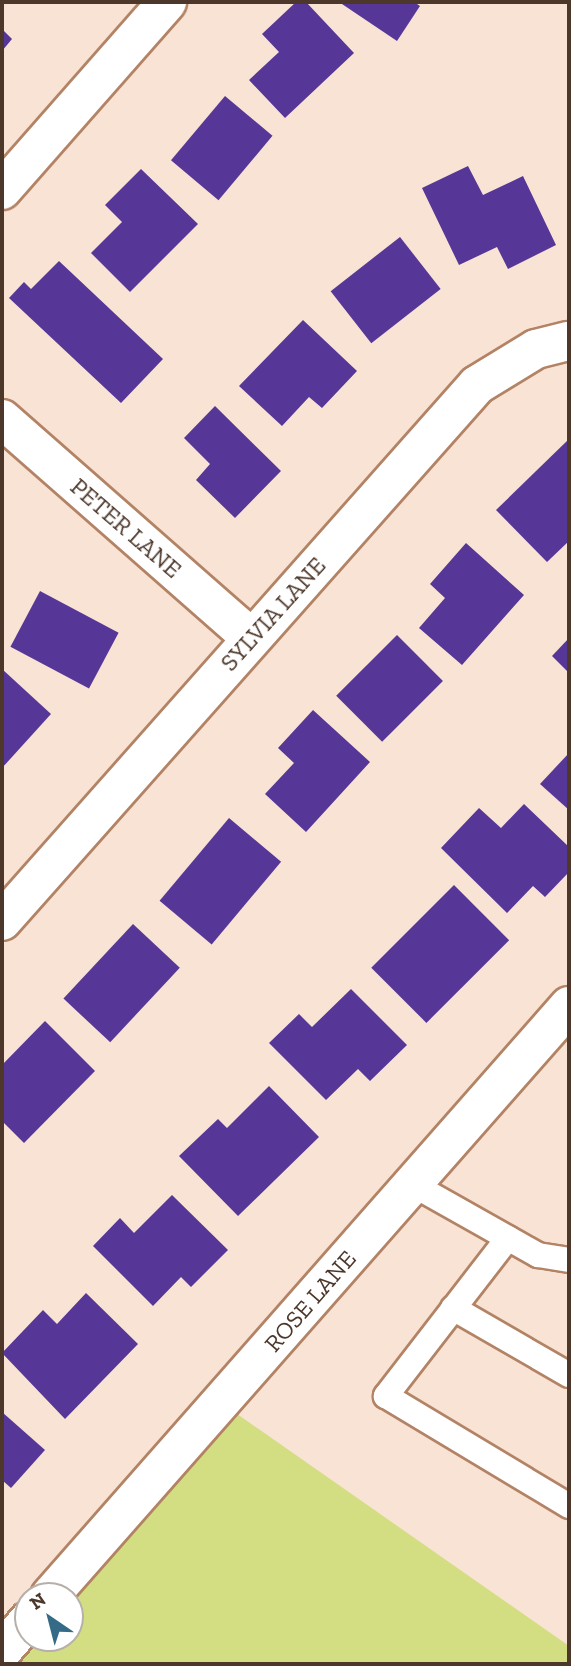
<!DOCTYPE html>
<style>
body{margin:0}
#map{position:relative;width:571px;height:1666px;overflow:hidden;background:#f8e3d5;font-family:"Zilla Slab",serif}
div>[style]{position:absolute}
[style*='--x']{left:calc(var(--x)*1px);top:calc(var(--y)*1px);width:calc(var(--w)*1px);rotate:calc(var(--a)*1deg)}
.green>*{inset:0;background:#d3dd82}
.building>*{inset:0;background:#563798;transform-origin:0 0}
.roads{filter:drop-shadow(2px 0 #b38365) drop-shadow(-2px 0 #b38365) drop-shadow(0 2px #b38365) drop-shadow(0 -2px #b38365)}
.lane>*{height:24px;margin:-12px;padding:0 12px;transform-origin:12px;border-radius:12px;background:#fff}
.street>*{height:38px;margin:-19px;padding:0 19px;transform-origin:19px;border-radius:19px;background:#fff}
span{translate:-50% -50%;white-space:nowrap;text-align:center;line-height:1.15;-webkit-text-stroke:7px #fff;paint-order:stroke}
.street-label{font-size:24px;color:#4c372a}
.frame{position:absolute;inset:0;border:4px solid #4c372a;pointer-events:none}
.north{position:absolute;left:14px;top:1582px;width:70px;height:70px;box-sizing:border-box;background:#fff;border:2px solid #b7afaa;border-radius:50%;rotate:325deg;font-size:19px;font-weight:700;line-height:28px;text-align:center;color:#4c372a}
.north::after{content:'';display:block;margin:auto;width:24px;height:32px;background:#366b87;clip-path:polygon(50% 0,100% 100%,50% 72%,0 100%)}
</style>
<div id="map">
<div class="green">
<i style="clip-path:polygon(220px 1402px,569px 1646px,569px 1664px,2px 1664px,28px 1638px,70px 1638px,70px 1596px)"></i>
</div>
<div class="building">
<i style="clip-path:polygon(296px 2px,306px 2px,354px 53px,285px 118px,249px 80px,279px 52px,262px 34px)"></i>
<i style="clip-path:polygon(339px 2px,414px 2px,420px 6px,397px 41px)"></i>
<i style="clip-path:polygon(2px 29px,12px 39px,2px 51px)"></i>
<i style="left:225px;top:96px;width:62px;height:84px;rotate:40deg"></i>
<i style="clip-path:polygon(468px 166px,483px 195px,523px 176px,556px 245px,508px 269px,497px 247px,459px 265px,422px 188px)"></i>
<i style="clip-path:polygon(141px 169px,198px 224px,130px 292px,91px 253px,122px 222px,105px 205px)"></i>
<i style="left:400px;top:237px;width:66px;height:88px;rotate:52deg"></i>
<i style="clip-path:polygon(59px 261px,163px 359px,121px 403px,9px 298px,24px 282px,31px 289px)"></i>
<i style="clip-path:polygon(303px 320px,357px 371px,322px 408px,309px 397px,282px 426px,239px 386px)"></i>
<i style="clip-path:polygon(215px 406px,281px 471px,235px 518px,196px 480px,210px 464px,184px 438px)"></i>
<i style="clip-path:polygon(569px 439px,569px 541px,547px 562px,496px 510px)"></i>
<i style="clip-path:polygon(466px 543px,524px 595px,462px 665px,419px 628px,445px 598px,430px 584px)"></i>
<i style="left:40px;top:591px;width:89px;height:63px;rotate:28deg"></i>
<i style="left:397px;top:635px;width:65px;height:86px;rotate:45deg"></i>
<i style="clip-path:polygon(569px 638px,569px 673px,552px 656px)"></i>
<i style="clip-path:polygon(2px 669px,51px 714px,2px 768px)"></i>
<i style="clip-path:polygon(313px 710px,370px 762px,306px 832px,265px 794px,294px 763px,278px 748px)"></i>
<i style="clip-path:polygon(569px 753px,569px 810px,540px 784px)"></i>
<i style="clip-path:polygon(524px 804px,569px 847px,569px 872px,545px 897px,533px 886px,507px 913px,441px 848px,479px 808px,501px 828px)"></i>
<i style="left:229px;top:818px;width:68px;height:108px;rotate:40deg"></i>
<i style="left:454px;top:885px;width:78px;height:117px;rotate:45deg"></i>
<i style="left:133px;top:924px;width:64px;height:102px;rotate:43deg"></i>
<i style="clip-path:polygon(351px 989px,407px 1045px,370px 1081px,358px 1069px,326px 1100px,269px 1043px,299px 1014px,312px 1027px)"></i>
<i style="clip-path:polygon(45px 1021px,95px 1071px,24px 1143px,2px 1121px,2px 1065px)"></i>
<i style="clip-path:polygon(269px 1086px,319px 1137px,238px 1216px,179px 1156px,218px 1119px,227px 1128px)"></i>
<i style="clip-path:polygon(172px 1195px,228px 1250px,191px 1287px,181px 1277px,153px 1306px,93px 1246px,120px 1218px,134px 1233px)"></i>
<i style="clip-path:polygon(86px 1293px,138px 1344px,65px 1419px,2px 1353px,43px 1310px,57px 1324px)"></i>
<i style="clip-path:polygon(2px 1412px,45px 1450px,11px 1488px,2px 1480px)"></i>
</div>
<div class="roads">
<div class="lane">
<i style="--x:412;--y:1184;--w:145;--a:29.4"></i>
<i style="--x:538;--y:1255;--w:31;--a:9"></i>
<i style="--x:508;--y:1238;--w:200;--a:127.7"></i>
<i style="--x:386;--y:1396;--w:214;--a:31"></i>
<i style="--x:453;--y:1308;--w:134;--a:30"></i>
</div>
<div class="street">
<i style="--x:2;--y:190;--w:250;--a:-48.7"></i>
<i style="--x:2;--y:419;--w:332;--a:41.3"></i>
<i style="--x:2;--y:921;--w:716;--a:-48.45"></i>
<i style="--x:477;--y:385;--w:69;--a:-31.4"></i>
<i style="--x:536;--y:349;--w:34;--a:-14"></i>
<i style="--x:50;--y:1596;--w:786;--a:-48.66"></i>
<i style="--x:2;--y:1651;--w:40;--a:-49"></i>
</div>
</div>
<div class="street-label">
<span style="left:126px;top:528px;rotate:41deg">PETER LANE</span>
<span style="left:273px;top:614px;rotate:-48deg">SYLVIA LANE</span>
<span style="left:310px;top:1301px;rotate:-49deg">ROSE LANE</span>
</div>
<div class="frame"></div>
<div class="north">N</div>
</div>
